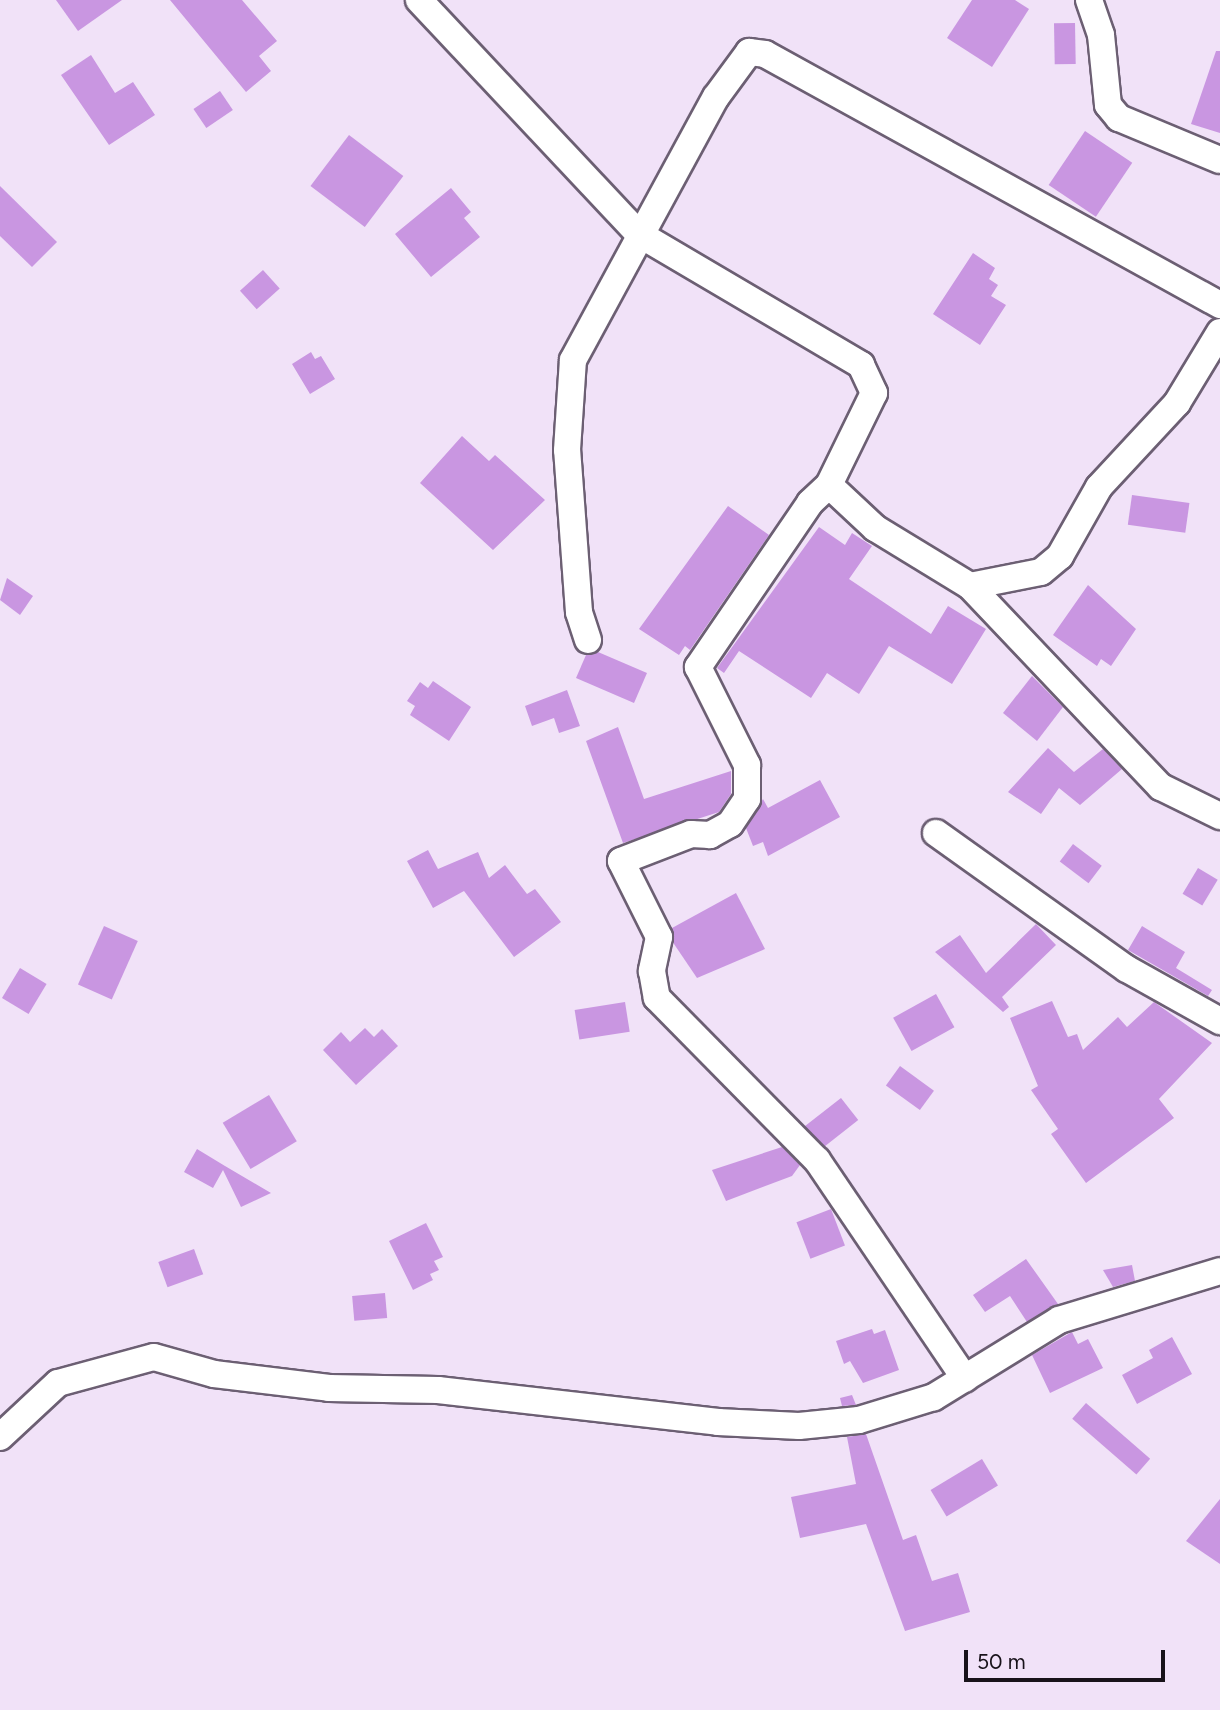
<!DOCTYPE html>
<style>
body{margin:0}
#map{position:relative;width:1220px;height:1710px;overflow:hidden;background:#f1e2f8;font-family:Figtree,sans-serif}
div>[style]{position:absolute}
[style*='--x']{left:calc(var(--x)*1px);top:calc(var(--y)*1px);width:calc(var(--w)*1px);rotate:calc(var(--a)*1deg)}
.building>*{inset:0;background:#c996e1;transform-origin:0 0}
.roads{filter:drop-shadow(2px 0 #6c5f73) drop-shadow(-2px 0 #6c5f73) drop-shadow(0 2px #6c5f73) drop-shadow(0 -2px #6c5f73)}
.street>*{height:26px;margin:-13px;padding:0 13px;transform-origin:13px;border-radius:13px;background:#fff}
span{translate:-50% -50%;white-space:nowrap;text-align:center;line-height:1.15;-webkit-text-stroke:7px #f1e2f8;paint-order:stroke}
.scale{position:absolute;left:964px;top:1650px;width:201px;height:32px;box-sizing:border-box;border:4px solid #18121a;border-top:0;padding-left:9px;font-size:21px;line-height:24px;white-space:nowrap;color:#18121a;-webkit-text-stroke:5px #f1e2f8;paint-order:stroke}
</style>
<div id="map">
<div class="building">
<i style="clip-path:polygon(56px 0,122px 0,78px 31px)"></i>
<i style="clip-path:polygon(170px 0,242px 0,277px 41px,259px 56px,271px 71px,246px 92px)"></i>
<i style="clip-path:polygon(972px 0,1015px 0,1029px 9px,992px 67px,947px 38px)"></i>
<i style="left:1075px;top:23px;width:41px;height:21px;rotate:89deg"></i>
<i style="clip-path:polygon(1216px 51px,1220px 51px,1220px 133px,1191px 124px)"></i>
<i style="clip-path:polygon(91px 55px,115px 93px,133px 82px,155px 115px,109px 145px,61px 75px)"></i>
<i style="left:220px;top:91px;width:23px;height:32px;rotate:56deg"></i>
<i style="left:1085px;top:131px;width:57px;height:65px;rotate:34deg"></i>
<i style="left:349px;top:135px;width:68px;height:64px;rotate:37deg"></i>
<i style="clip-path:polygon(0 186px,57px 242px,32px 267px,0 236px)"></i>
<i style="clip-path:polygon(451px 188px,471px 212px,464px 218px,480px 237px,431px 277px,395px 234px)"></i>
<i style="clip-path:polygon(973px 253px,995px 268px,989px 279px,998px 285px,991px 296px,1006px 305px,980px 345px,933px 314px)"></i>
<i style="left:263px;top:270px;width:25px;height:31px;rotate:48deg"></i>
<i style="clip-path:polygon(311px 352px,315px 359px,321px 356px,335px 379px,310px 394px,292px 364px)"></i>
<i style="clip-path:polygon(462px 436px,489px 461px,495px 455px,545px 500px,493px 550px,420px 483px)"></i>
<i style="left:1132px;top:495px;width:58px;height:30px;rotate:8deg"></i>
<i style="clip-path:polygon(728px 506px,769px 535px,690px 650px,685px 646px,679px 655px,639px 629px)"></i>
<i style="clip-path:polygon(819px 527px,845px 545px,852px 533px,872px 546px,849px 579px,931px 634px,948px 606px,986px 629px,952px 684px,889px 646px,859px 694px,827px 673px,811px 698px,739px 651px,724px 673px,717px 668px)"></i>
<i style="clip-path:polygon(7px 578px,33px 596px,20px 615px,0 600px)"></i>
<i style="clip-path:polygon(1088px 585px,1136px 629px,1111px 666px,1101px 659px,1097px 666px,1053px 635px)"></i>
<i style="clip-path:polygon(598px 652px,647px 673px,634px 703px,576px 678px,586px 655px)"></i>
<i style="clip-path:polygon(1032px 676px,1063px 707px,1037px 741px,1003px 713px)"></i>
<i style="clip-path:polygon(433px 681px,471px 707px,449px 741px,410px 715px,415px 706px,407px 701px,420px 682px,428px 688px)"></i>
<i style="clip-path:polygon(567px 690px,580px 726px,559px 733px,554px 718px,532px 726px,525px 706px)"></i>
<i style="clip-path:polygon(618px 727px,644px 799px,731px 771px,731px 794px,719px 812px,623px 843px,586px 741px)"></i>
<i style="clip-path:polygon(1048px 748px,1074px 772px,1103px 749px,1122px 769px,1080px 805px,1059px 788px,1041px 814px,1008px 792px)"></i>
<i style="clip-path:polygon(820px 780px,840px 817px,768px 856px,763px 842px,753px 846px,746px 828px,763px 799px,768px 808px)"></i>
<i style="left:1073px;top:844px;width:36px;height:22px;rotate:37deg"></i>
<i style="clip-path:polygon(428px 850px,438px 869px,478px 852px,489px 878px,505px 865px,527px 894px,535px 889px,561px 922px,514px 957px,464px 891px,433px 908px,407px 861px)"></i>
<i style="left:1198px;top:868px;width:23px;height:30px;rotate:31deg"></i>
<i style="clip-path:polygon(736px 893px,765px 949px,697px 978px,674px 944px,672px 928px)"></i>
<i style="clip-path:polygon(1036px 924px,1056px 945px,1002px 997px,1009px 1007px,1003px 1012px,935px 952px,960px 935px,986px 973px)"></i>
<i style="left:104px;top:926px;width:37px;height:64px;rotate:24deg"></i>
<i style="clip-path:polygon(1142px 926px,1185px 952px,1176px 968px,1212px 990px,1208px 996px,1128px 950px)"></i>
<i style="left:20px;top:968px;width:31px;height:35px;rotate:31deg"></i>
<i style="left:936px;top:994px;width:38px;height:49px;rotate:61deg"></i>
<i style="clip-path:polygon(1052px 1001px,1068px 1037px,1077px 1034px,1083px 1050px,1118px 1017px,1127px 1027px,1154px 1002px,1212px 1043px,1159px 1099px,1174px 1118px,1086px 1183px,1051px 1134px,1058px 1129px,1031px 1090px,1038px 1086px,1010px 1018px)"></i>
<i style="left:625px;top:1002px;width:30px;height:51px;rotate:81deg"></i>
<i style="clip-path:polygon(365px 1028px,374px 1037px,382px 1029px,398px 1046px,356px 1085px,323px 1050px,341px 1032px,350px 1042px)"></i>
<i style="left:900px;top:1066px;width:42px;height:24px;rotate:36deg"></i>
<i style="left:269px;top:1095px;width:54px;height:54px;rotate:59deg"></i>
<i style="left:841px;top:1098px;width:28px;height:46px;rotate:52deg"></i>
<i style="clip-path:polygon(782px 1147px,800px 1165px,792px 1176px,726px 1201px,712px 1170px)"></i>
<i style="clip-path:polygon(197px 1149px,225px 1166px,271px 1193px,241px 1207px,223px 1170px,213px 1188px,184px 1172px)"></i>
<i style="left:831px;top:1209px;width:39px;height:37px;rotate:69deg"></i>
<i style="clip-path:polygon(426px 1223px,443px 1257px,434px 1261px,439px 1270px,430px 1274px,433px 1280px,413px 1290px,389px 1241px)"></i>
<i style="left:194px;top:1249px;width:27px;height:38px;rotate:70deg"></i>
<i style="clip-path:polygon(1026px 1259px,1058px 1304px,1027px 1322px,1010px 1296px,985px 1312px,973px 1295px)"></i>
<i style="clip-path:polygon(1132px 1265px,1135px 1281px,1113px 1287px,1103px 1270px)"></i>
<i style="left:385px;top:1293px;width:25px;height:33px;rotate:85deg"></i>
<i style="clip-path:polygon(872px 1329px,874px 1334px,885px 1330px,899px 1370px,863px 1383px,850px 1361px,844px 1364px,836px 1341px)"></i>
<i style="clip-path:polygon(1072px 1332px,1078px 1344px,1088px 1339px,1103px 1368px,1050px 1393px,1032px 1355px)"></i>
<i style="clip-path:polygon(1172px 1337px,1192px 1374px,1137px 1404px,1122px 1375px,1153px 1358px,1149px 1350px)"></i>
<i style="clip-path:polygon(852px 1395px,856px 1405px,842px 1406px,840px 1398px)"></i>
<i style="left:1086px;top:1403px;width:85px;height:21px;rotate:41deg"></i>
<i style="clip-path:polygon(866px 1434px,903px 1540px,916px 1535px,932px 1581px,958px 1573px,970px 1612px,905px 1631px,866px 1524px,800px 1538px,791px 1497px,856px 1484px,847px 1437px)"></i>
<i style="left:982px;top:1459px;width:31px;height:60px;rotate:59deg"></i>
<i style="clip-path:polygon(1220px 1499px,1220px 1564px,1186px 1541px)"></i>
</div>
<div class="roads">
<div class="street">
<i style="--x:419;--y:0;--w:321;--a:46.8"></i>
<i style="--x:639;--y:234;--w:258;--a:30.5"></i>
<i style="--x:861;--y:365;--w:31;--a:65"></i>
<i style="--x:874;--y:393;--w:102;--a:116.1"></i>
<i style="--x:829;--y:485;--w:63;--a:43.1"></i>
<i style="--x:875;--y:528;--w:111;--a:31.4"></i>
<i style="--x:970;--y:586;--w:277;--a:46.5"></i>
<i style="--x:1161;--y:787;--w:66;--a:26.2"></i>
<i style="--x:1089;--y:0;--w:37;--a:71"></i>
<i style="--x:1101;--y:35;--w:70;--a:84.3"></i>
<i style="--x:1108;--y:105;--w:17;--a:50"></i>
<i style="--x:1119;--y:118;--w:109;--a:22.6"></i>
<i style="--x:829;--y:485;--w:26;--a:137"></i>
<i style="--x:810;--y:503;--w:199;--a:124.3"></i>
<i style="--x:698;--y:667;--w:110;--a:63.4"></i>
<i style="--x:747;--y:765;--w:34;--a:90"></i>
<i style="--x:747;--y:799;--w:30;--a:124"></i>
<i style="--x:730;--y:824;--w:23;--a:151"></i>
<i style="--x:710;--y:835;--w:19;--a:-177"></i>
<i style="--x:691;--y:834;--w:75;--a:158.9"></i>
<i style="--x:621;--y:861;--w:85;--a:63.4"></i>
<i style="--x:659;--y:937;--w:35;--a:102"></i>
<i style="--x:652;--y:971;--w:27;--a:80"></i>
<i style="--x:657;--y:998;--w:228;--a:45.4"></i>
<i style="--x:817;--y:1160;--w:264;--a:55.9"></i>
<i style="--x:970;--y:586;--w:72;--a:-11.2"></i>
<i style="--x:1041;--y:572;--w:25;--a:-40"></i>
<i style="--x:1060;--y:556;--w:79;--a:-60.5"></i>
<i style="--x:1099;--y:487;--w:115;--a:-47.1"></i>
<i style="--x:1177;--y:403;--w:83;--a:-58.8"></i>
<i style="--x:588;--y:640;--w:29;--a:-108"></i>
<i style="--x:579;--y:612;--w:162;--a:-94.2"></i>
<i style="--x:567;--y:450;--w:90;--a:-86.2"></i>
<i style="--x:573;--y:360;--w:299;--a:-61.5"></i>
<i style="--x:716;--y:97;--w:56;--a:-53.7"></i>
<i style="--x:749;--y:52;--w:16;--a:7"></i>
<i style="--x:765;--y:54;--w:520;--a:28.88"></i>
<i style="--x:936;--y:833;--w:234;--a:35.5"></i>
<i style="--x:1127;--y:969;--w:107;--a:29.2"></i>
<i style="--x:0;--y:1437;--w:79;--a:-43"></i>
<i style="--x:58;--y:1383;--w:99;--a:-15.2"></i>
<i style="--x:154;--y:1357;--w:62;--a:15.8"></i>
<i style="--x:214;--y:1374;--w:116;--a:6.9"></i>
<i style="--x:329;--y:1388;--w:109;--a:1.1"></i>
<i style="--x:438;--y:1390;--w:282;--a:6.5"></i>
<i style="--x:718;--y:1422;--w:81;--a:2.8"></i>
<i style="--x:799;--y:1426;--w:60;--a:-5.7"></i>
<i style="--x:859;--y:1420;--w:78;--a:-17"></i>
<i style="--x:934;--y:1397;--w:147;--a:-31.6"></i>
<i style="--x:1059;--y:1320;--w:168;--a:-16.9"></i>
</div>
</div>
<div class="scale">50 m</div>
</div>
